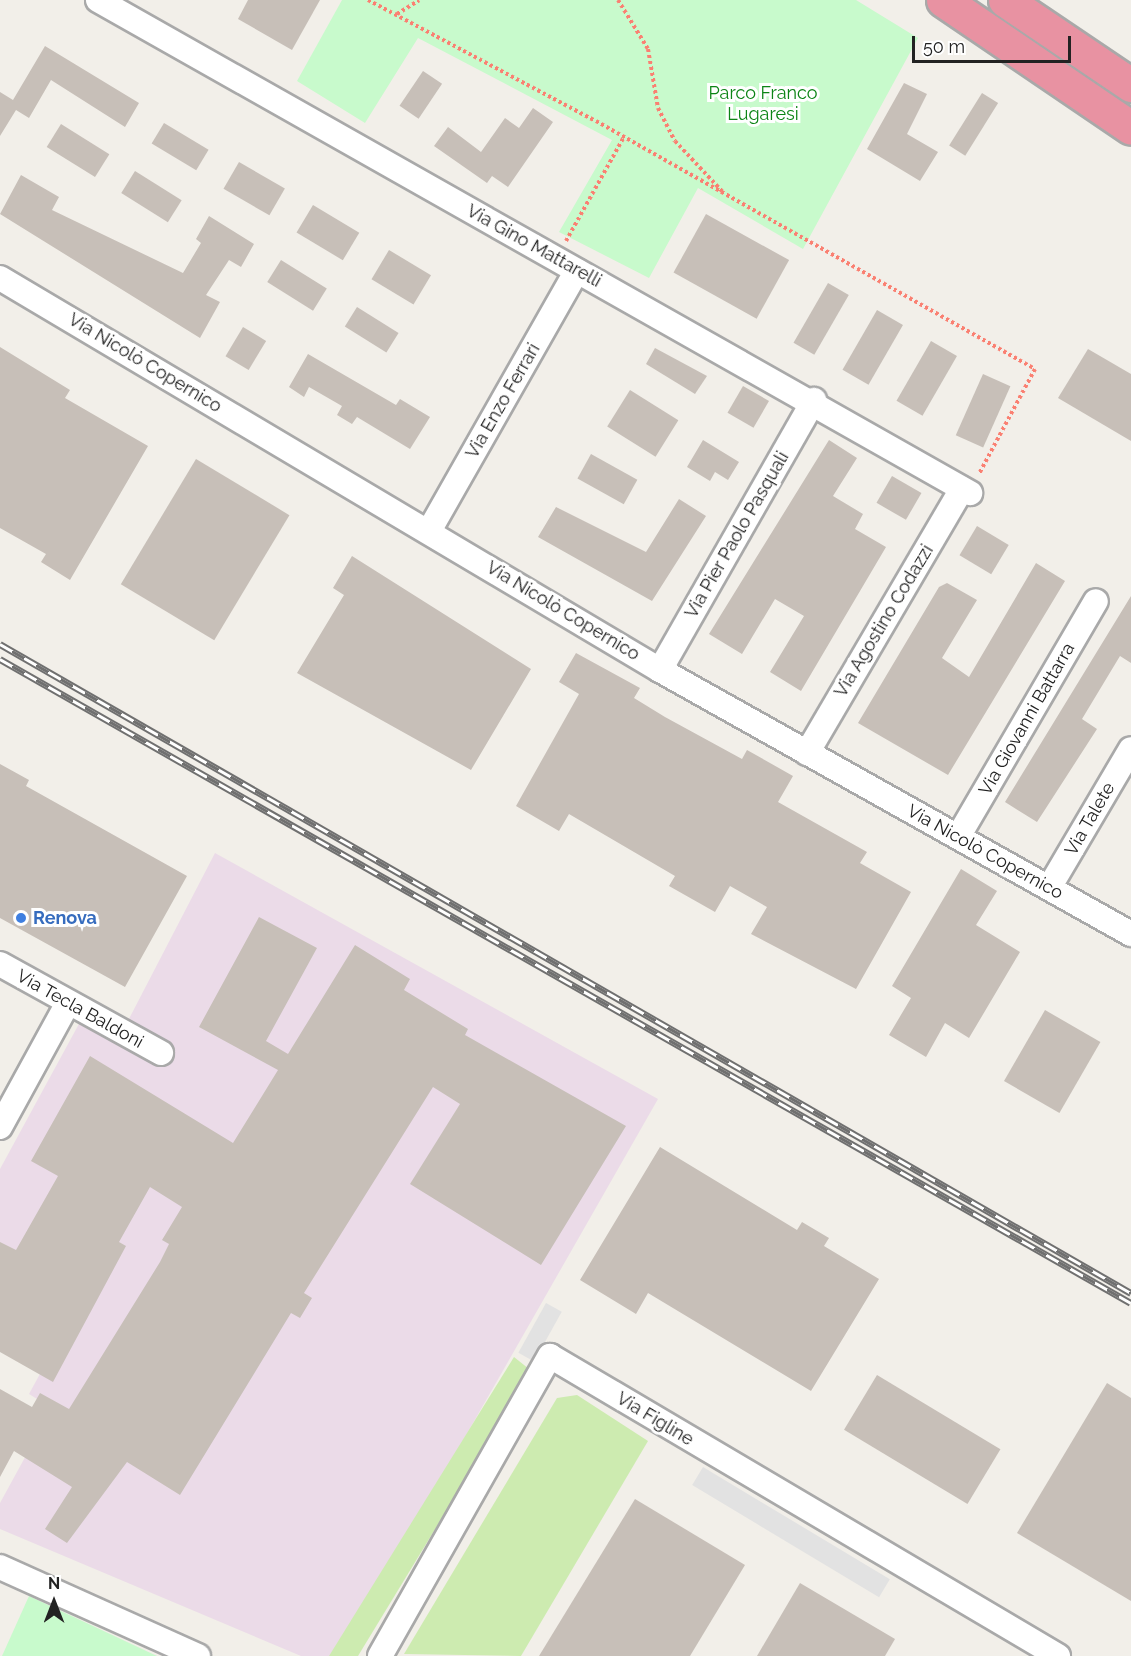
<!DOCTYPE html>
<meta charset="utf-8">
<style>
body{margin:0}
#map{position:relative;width:1131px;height:1656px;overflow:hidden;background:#f2efe9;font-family:Raleway,sans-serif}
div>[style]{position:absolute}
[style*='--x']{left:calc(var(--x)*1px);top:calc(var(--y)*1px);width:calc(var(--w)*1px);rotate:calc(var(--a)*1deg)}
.industrial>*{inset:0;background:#ebdbe8}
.grass>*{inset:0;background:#cdebb0}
.park>*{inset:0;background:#c8facc}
.parking>*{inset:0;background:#e2e2e2;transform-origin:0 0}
.building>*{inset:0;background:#c7bfb8;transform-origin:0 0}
.path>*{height:4px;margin-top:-2px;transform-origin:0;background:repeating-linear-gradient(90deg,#fa8072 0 3px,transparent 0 6px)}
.roads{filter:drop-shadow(2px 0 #a9a9a9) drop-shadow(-2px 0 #a9a9a9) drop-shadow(0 2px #a9a9a9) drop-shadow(0 -2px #a9a9a9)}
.minor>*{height:24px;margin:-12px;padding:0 12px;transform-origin:12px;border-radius:12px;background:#fff}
.highway>*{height:33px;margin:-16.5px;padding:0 16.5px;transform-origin:16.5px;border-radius:16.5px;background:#e892a2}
.rail>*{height:7px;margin-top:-3.5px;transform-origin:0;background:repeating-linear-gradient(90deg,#fff 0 14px,#707070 0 28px);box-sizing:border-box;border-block:2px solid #707070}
.dots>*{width:16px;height:16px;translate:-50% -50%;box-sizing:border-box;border:3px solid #fff;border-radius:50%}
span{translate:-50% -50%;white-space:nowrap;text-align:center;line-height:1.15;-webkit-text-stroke:6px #fff;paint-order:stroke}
.park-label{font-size:18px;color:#0c8416}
.street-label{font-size:18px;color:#222}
.shop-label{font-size:18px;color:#366cbe;font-weight:700}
.left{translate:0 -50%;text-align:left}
.north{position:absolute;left:24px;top:1572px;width:60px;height:60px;-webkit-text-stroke:4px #fff;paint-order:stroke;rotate:0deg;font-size:16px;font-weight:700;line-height:24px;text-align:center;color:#222}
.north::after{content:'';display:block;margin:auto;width:21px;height:27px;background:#222;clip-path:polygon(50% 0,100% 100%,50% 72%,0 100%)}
.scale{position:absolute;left:912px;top:36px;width:159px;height:27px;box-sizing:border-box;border:3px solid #222;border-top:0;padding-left:8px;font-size:18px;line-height:21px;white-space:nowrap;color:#222;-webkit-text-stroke:4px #fff;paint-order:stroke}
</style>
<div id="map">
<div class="industrial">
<i style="clip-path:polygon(215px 853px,658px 1099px,340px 1656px,301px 1656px,0 1529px,0 1503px,52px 1408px,29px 1394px,64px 1330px,0 1295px,0 1169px,80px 1022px,117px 1042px)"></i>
</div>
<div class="grass">
<i style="clip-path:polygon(514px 1357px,529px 1369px,527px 1378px,358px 1656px,329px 1656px)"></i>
<i style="clip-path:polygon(577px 1395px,648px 1441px,521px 1656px,404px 1654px,557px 1398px)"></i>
</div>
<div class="park">
<i style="clip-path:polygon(342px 0,856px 0,918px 38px,803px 249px,698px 188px,649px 278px,559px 232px,612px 140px,418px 38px,365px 123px,297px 81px)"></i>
<i style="clip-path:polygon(29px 1596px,157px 1656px,2px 1656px)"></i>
</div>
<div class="parking">
<i style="left:546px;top:1303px;width:18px;height:57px;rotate:29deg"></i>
<i style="left:703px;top:1467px;width:218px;height:21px;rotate:31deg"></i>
</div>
<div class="building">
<i style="clip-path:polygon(248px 0,320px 0,292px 50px,238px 19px)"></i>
<i style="clip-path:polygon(45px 46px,139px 103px,125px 127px,51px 80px,29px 118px,16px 110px,0 136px,0 92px,13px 100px)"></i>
<i style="left:423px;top:71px;width:23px;height:42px;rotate:34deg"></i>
<i style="clip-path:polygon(904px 83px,927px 94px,907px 134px,938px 152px,920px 181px,867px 149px)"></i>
<i style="left:982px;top:93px;width:19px;height:62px;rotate:32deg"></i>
<i style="clip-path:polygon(533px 108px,553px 122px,508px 187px,492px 176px,487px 183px,434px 146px,448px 127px,481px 152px,505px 118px,519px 128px)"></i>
<i style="left:164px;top:123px;width:52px;height:24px;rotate:31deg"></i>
<i style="left:61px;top:124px;width:57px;height:27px;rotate:32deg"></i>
<i style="left:239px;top:162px;width:53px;height:31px;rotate:30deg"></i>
<i style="left:135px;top:171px;width:55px;height:26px;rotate:32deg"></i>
<i style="clip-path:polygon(21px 175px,59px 197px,52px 210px,183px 273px,201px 243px,196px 239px,209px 216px,254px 244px,241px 267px,229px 260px,206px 295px,220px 302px,200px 338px,0 214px)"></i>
<i style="left:313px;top:205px;width:54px;height:32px;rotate:31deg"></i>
<i style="left:706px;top:214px;width:95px;height:67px;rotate:29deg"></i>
<i style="left:389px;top:250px;width:49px;height:34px;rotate:31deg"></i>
<i style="left:281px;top:260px;width:54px;height:26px;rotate:32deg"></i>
<i style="left:828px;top:283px;width:24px;height:69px;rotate:30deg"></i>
<i style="left:357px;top:307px;width:49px;height:23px;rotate:32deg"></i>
<i style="left:877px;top:310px;width:30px;height:69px;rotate:30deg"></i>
<i style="left:243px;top:327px;width:27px;height:34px;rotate:31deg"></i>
<i style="left:931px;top:341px;width:30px;height:69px;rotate:30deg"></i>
<i style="clip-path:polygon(0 347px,70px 390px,65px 398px,148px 446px,70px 580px,41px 562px,46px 554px,0 528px)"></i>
<i style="clip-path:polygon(655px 348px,707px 376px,695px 394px,646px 364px)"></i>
<i style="clip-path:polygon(1088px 349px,1131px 374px,1131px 441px,1058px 398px)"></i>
<i style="clip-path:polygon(308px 354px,396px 405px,400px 399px,430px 417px,410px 449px,357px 417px,352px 424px,337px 415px,342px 406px,309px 387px,304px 397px,289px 387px)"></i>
<i style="left:983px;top:374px;width:30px;height:67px;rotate:24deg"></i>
<i style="left:743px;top:386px;width:30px;height:31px;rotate:30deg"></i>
<i style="left:630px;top:390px;width:57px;height:43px;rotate:32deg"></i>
<i style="clip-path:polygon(703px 440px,739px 462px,728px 480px,715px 472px,710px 481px,687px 467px)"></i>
<i style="clip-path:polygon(829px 440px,857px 458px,833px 496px,863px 514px,855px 529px,886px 547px,801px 691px,770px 672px,804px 616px,775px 599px,742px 654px,709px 634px)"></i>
<i style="left:591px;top:454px;width:53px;height:28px;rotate:29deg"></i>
<i style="left:196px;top:459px;width:109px;height:146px;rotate:31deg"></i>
<i style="left:892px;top:476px;width:34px;height:31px;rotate:30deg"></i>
<i style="clip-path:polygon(679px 499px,706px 516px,652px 601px,538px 537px,556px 507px,646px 552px)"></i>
<i style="left:977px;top:526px;width:37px;height:34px;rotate:31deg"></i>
<i style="clip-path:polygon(352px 556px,531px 669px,471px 770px,297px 673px,344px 595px,333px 588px)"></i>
<i style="clip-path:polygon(1036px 563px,1065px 581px,948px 775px,858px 723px,939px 587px,947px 583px,977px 600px,942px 658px,969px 677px)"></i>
<i style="clip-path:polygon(1131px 596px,1131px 663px,1120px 656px,1082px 719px,1097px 729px,1037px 822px,1005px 802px)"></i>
<i style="clip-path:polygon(576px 653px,640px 688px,634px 698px,665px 717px,742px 759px,747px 750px,793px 776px,778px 802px,867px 852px,860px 863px,911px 892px,856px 989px,751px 934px,767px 907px,730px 886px,715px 912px,669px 886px,675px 876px,569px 814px,559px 831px,516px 806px,579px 694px,559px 682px)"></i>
<i style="clip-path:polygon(0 764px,29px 780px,26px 786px,187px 876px,125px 987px,0 918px)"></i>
<i style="clip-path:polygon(961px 869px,997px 891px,976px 925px,1020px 952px,969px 1038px,945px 1023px,926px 1057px,889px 1035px,911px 998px,892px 986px)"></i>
<i style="clip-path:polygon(259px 917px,317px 948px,266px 1041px,288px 1054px,355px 945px,410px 979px,404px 990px,468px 1029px,465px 1035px,626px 1126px,541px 1265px,410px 1184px,460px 1104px,433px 1087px,304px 1293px,312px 1298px,300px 1318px,291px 1313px,180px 1495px,127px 1462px,67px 1543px,45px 1529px,72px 1487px,14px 1451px,0 1477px,0 1389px,32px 1407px,40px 1393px,69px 1409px,160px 1262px,169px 1244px,162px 1240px,182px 1207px,150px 1187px,119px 1242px,126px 1246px,53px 1382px,0 1352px,0 1242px,16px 1250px,58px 1176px,31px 1161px,90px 1056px,233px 1143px,278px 1070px,199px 1027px)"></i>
<i style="left:1045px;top:1010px;width:64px;height:82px;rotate:30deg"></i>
<i style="clip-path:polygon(660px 1147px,797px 1230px,802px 1222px,829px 1238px,824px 1246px,879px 1279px,811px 1391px,648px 1293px,636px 1314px,580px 1280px)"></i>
<i style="left:877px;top:1375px;width:144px;height:64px;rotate:31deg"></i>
<i style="clip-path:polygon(1107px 1383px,1131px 1398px,1131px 1601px,1017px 1533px)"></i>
<i style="clip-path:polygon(635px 1499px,745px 1565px,690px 1656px,539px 1656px)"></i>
<i style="clip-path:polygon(800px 1583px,895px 1639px,885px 1656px,757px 1656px)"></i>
</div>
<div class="path">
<i style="--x:368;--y:0;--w:258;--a:28"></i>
<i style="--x:596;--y:121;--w:504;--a:29.46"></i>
<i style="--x:1035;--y:369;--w:119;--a:118.1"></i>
<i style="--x:618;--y:0;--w:57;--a:58.5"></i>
<i style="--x:648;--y:49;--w:60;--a:80.4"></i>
<i style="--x:658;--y:108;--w:37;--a:63"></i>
<i style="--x:675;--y:141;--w:69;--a:46.8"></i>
<i style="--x:397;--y:14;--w:26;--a:-32"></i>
<i style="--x:566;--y:241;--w:119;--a:-60.9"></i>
</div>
<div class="roads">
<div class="minor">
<i style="--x:98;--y:0;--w:1002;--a:29.48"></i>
<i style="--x:0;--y:278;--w:768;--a:30.71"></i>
<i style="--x:660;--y:670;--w:540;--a:29.27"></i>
<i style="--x:429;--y:531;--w:299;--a:-60.4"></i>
<i style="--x:660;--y:670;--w:311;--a:-60.3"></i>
<i style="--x:807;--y:753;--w:306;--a:-59.6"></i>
<i style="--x:958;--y:837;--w:273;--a:-59.7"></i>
<i style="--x:1049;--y:888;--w:161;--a:-59.5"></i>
<i style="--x:0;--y:964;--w:184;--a:28.9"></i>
<i style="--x:0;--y:1127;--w:141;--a:-61.3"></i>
<i style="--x:0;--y:1567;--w:217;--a:24.2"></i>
<i style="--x:380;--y:1656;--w:345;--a:-60.5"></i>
<i style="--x:550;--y:1356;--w:590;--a:30.56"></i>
</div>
<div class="highway">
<i style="--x:943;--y:0;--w:227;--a:34.2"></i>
<i style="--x:1005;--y:0;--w:152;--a:34"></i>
</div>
</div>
<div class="rail">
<i style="--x:0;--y:644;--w:1304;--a:29.85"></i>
<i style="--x:0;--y:659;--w:1301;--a:29.66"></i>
</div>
<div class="dots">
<i style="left:21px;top:918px;background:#3f7fe0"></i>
</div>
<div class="park-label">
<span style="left:763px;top:104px">Parco Franco<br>Lugaresi</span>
</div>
<div class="street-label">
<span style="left:534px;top:246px;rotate:29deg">Via Gino Mattarelli</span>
<span style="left:145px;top:363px;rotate:31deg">Via Nicolò Copernico</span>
<span style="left:503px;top:401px;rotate:-60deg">Via Enzo Ferrari</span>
<span style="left:737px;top:535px;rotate:-60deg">Via Pier Paolo Pasquali</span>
<span style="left:563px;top:611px;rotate:31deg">Via Nicolò Copernico</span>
<span style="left:884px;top:621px;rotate:-59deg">Via Agostino Codazzi</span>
<span style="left:1027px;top:719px;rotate:-60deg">Via Giovanni Battarra</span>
<span style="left:1090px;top:819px;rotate:-60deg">Via Talete</span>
<span style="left:985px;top:852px;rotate:29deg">Via Nicolò Copernico</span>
<span style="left:80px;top:1009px;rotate:29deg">Via Tecla Baldoni</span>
<span style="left:655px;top:1419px;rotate:31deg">Via Figline</span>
</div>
<div class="shop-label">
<span class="left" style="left:33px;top:918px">Renova</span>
</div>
<div class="north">N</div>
<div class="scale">50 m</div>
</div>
